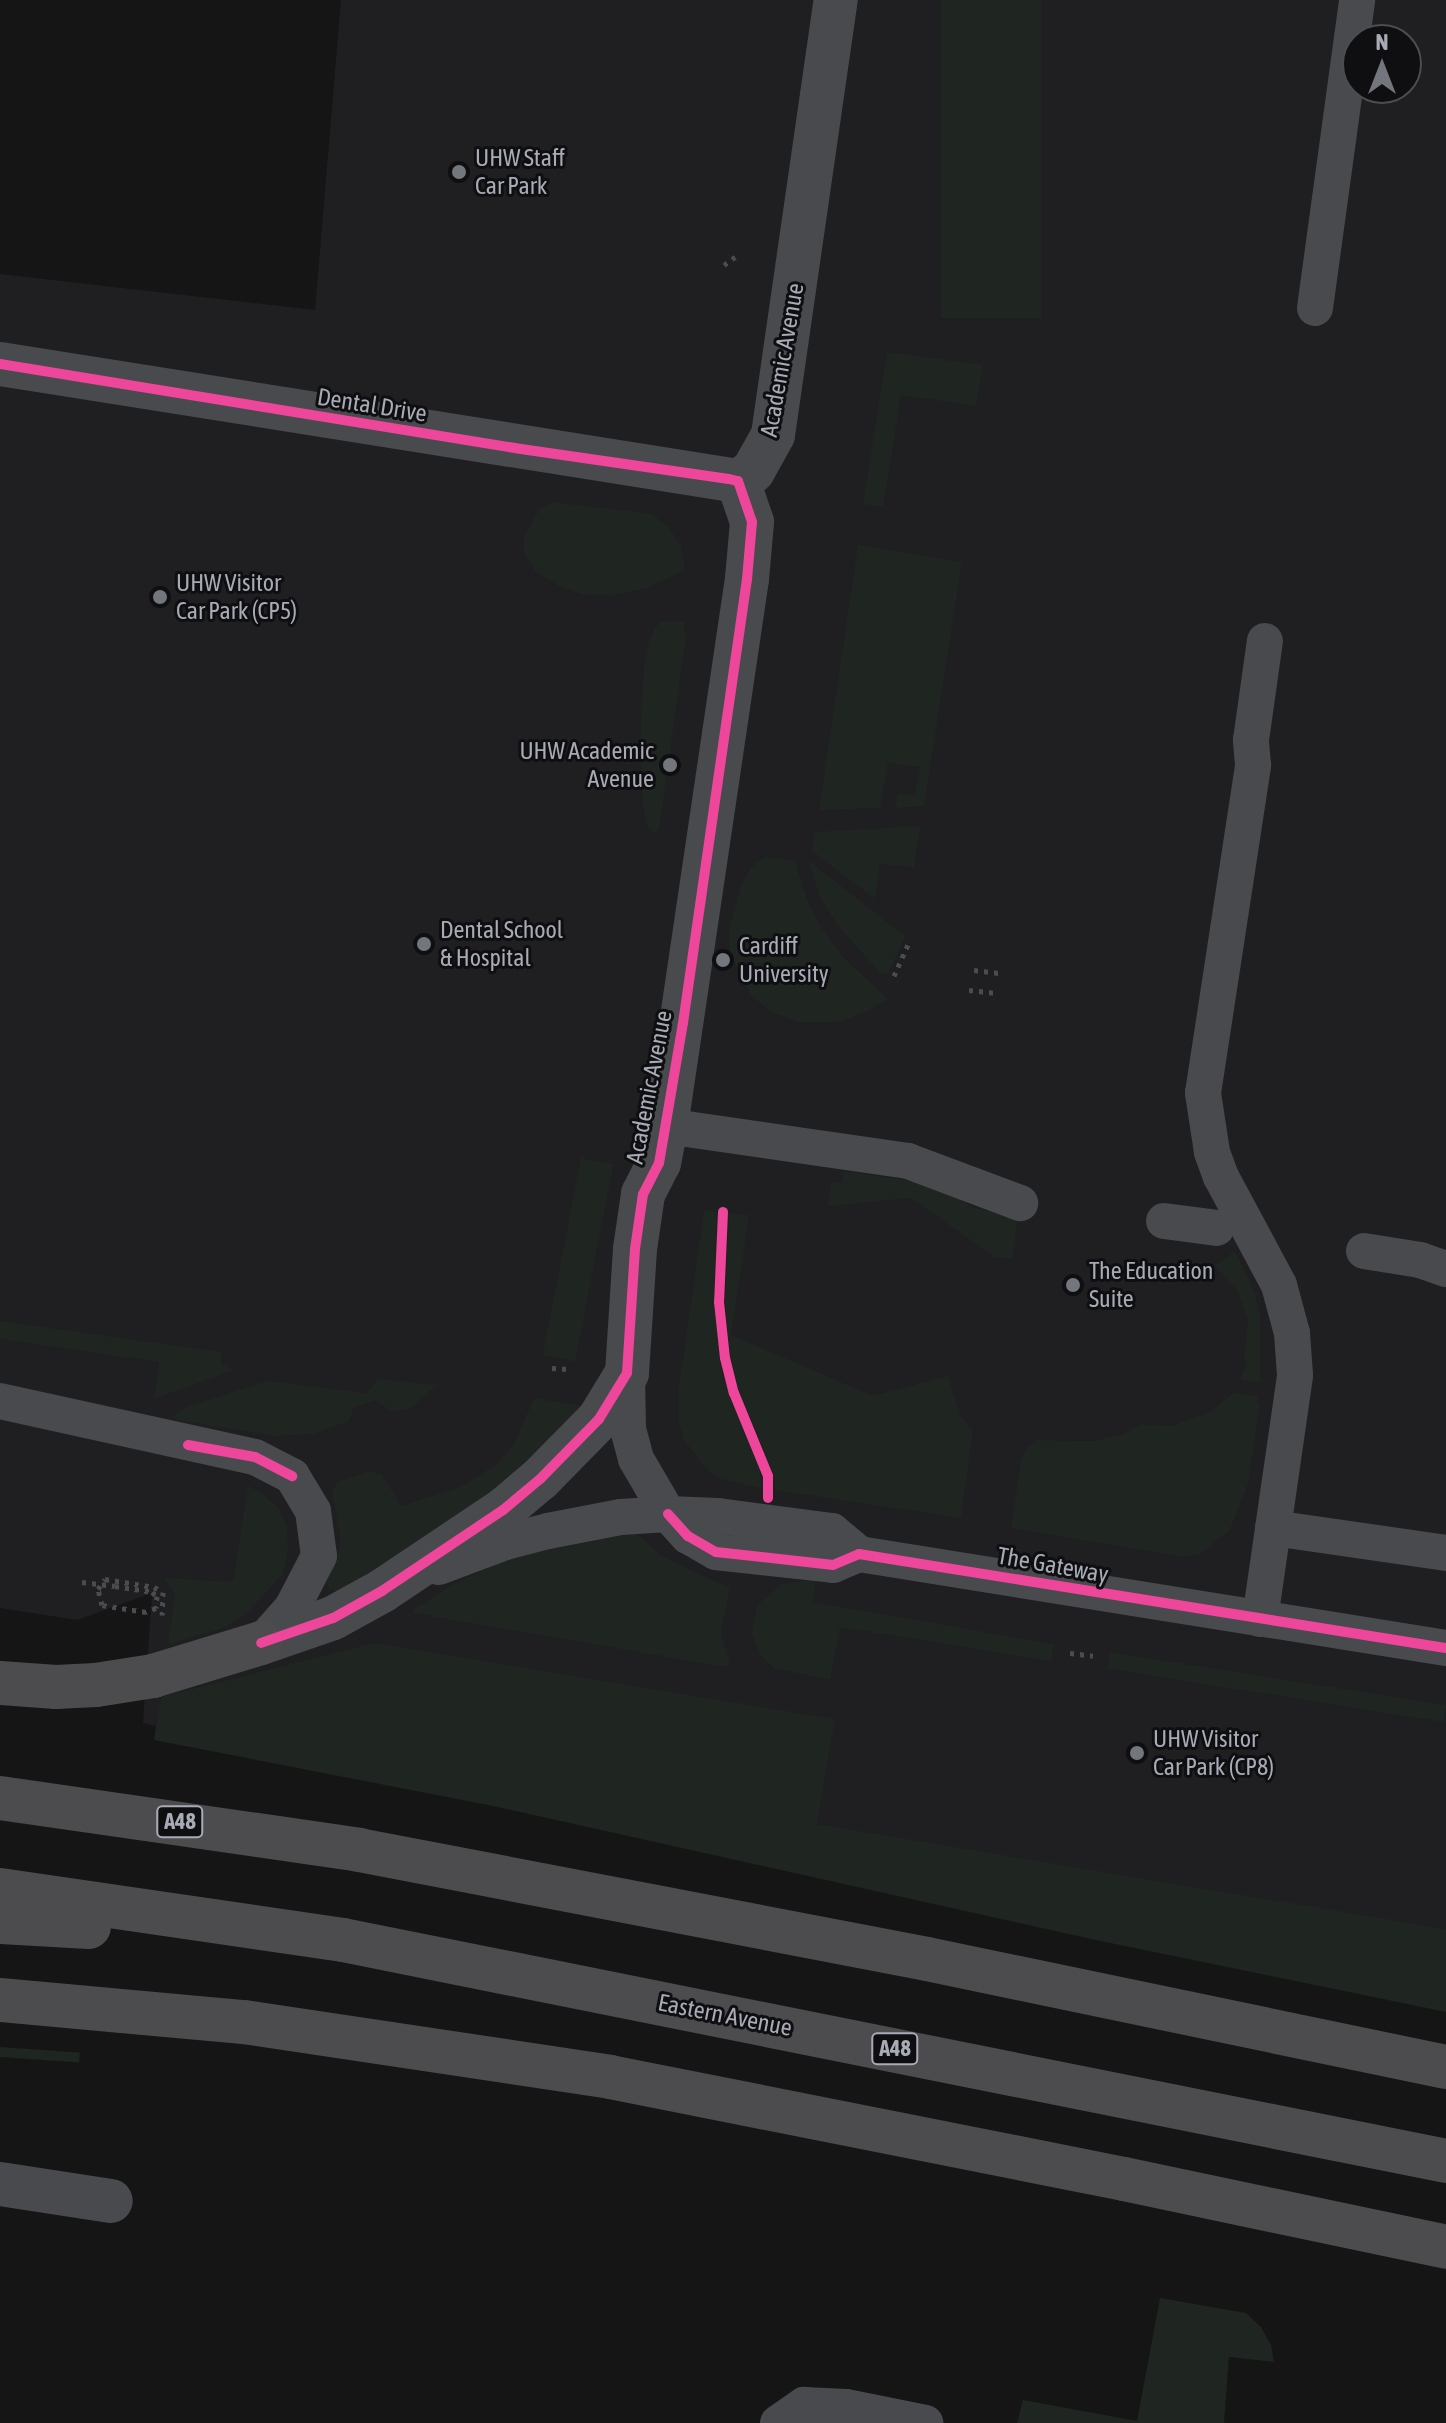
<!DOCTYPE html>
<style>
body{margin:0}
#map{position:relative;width:1446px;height:2423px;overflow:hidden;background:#151515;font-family:"Asap Condensed",sans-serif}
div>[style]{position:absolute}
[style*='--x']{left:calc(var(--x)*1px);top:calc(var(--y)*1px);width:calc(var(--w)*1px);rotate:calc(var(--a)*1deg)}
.built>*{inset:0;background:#1f1f21}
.green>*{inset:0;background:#1f2520;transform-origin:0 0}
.path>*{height:5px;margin-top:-2.5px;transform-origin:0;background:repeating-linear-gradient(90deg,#4b4c4f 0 4px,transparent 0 10px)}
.service>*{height:36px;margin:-18px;padding:0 18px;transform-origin:18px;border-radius:18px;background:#494a4e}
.minor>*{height:44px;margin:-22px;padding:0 22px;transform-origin:22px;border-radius:22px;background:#494a4e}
.trunk>*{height:44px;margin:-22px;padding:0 22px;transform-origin:22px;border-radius:22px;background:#4c4c4f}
.cycleway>*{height:10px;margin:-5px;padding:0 5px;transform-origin:5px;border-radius:5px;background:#ed469a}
.dots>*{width:22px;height:22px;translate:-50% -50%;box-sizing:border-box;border:4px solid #0f0f11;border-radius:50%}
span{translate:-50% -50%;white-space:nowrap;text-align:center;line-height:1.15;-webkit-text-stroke:6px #0f0f11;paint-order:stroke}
.shield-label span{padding:2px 6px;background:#0f0f11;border:2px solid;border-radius:6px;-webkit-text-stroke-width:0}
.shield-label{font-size:22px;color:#a7abb5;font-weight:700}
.poi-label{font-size:24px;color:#a7abb5}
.left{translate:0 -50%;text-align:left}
.right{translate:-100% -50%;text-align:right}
.street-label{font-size:24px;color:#a7abb5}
.north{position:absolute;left:1342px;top:24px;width:80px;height:80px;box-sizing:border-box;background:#0f0f11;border:2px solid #4c4d53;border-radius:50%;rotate:0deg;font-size:22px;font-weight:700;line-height:32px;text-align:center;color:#a7abb5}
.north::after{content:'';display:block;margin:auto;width:28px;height:36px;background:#74767d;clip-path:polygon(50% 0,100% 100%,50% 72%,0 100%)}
</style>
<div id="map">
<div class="built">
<i style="clip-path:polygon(evenodd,341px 0,1446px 0,1446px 1964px,154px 1740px,156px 1726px,143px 1723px,152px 1593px,77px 1620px,0 1608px,0 274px,315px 310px,341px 0,1358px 40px,1406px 40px,1406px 88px,1358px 88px,1358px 40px)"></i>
</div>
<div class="green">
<i style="left:941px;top:0;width:100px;height:318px"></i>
<i style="clip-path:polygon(887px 352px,983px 365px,976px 406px,901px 395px,883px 507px,863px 504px)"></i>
<i style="clip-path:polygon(553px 502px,652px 514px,669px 527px,681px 546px,685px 570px,647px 588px,611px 596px,582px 594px,559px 586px,535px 571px,524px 553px,523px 540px,539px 509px)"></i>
<i style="clip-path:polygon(858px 545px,962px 562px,924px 806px,896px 808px,897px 794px,915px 795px,920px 767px,888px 763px,880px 808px,819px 810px)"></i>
<i style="clip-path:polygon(669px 620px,683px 622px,686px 636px,659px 830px,653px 833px,647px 826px,643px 805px,640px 746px,644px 665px,650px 638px,659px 622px)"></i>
<i style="clip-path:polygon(920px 826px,914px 867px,880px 864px,875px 899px,812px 851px,814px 832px)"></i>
<i style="clip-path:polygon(764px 857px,795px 861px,808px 902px,821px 927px,844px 958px,888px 999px,866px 1012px,837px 1022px,798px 1022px,771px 1012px,751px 995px,730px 952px,729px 929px,741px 886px,750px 869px)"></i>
<i style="clip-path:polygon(808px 860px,905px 936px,889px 973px,882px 975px,838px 926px,821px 899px)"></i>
<i style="left:581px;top:1158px;width:33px;height:201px;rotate:11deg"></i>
<i style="clip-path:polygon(844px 1171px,911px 1181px,951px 1194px,972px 1207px,1018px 1218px,1012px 1259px,995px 1257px,911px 1198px,828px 1206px,831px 1182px,842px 1183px)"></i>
<i style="clip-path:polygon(704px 1210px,717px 1212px,714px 1305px,722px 1375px,757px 1459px,763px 1489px,721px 1479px,709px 1472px,684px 1440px,679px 1421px,679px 1387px)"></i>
<i style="clip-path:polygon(729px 1213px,749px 1215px,731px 1335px,873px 1396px,948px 1376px,960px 1415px,973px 1431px,961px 1518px,775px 1490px,774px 1475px,732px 1373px,725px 1305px)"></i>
<i style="clip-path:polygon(1235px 1251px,1254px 1290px,1260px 1316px,1260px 1382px,1240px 1380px,1247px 1362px,1244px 1360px,1248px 1320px,1236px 1288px,1215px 1266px)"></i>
<i style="clip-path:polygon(0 1321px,221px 1352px,221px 1364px,234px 1370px,154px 1399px,159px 1362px,0 1339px)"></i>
<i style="clip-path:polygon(379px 1379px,436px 1385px,412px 1407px,392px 1412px,376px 1400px,354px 1407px,349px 1421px,313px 1434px,276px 1436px,177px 1420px,173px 1416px,185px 1408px,267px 1381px,366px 1393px)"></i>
<i style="clip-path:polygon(1233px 1393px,1258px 1396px,1257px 1402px,1260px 1404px,1248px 1484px,1230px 1530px,1200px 1554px,1182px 1557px,1011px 1528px,1021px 1460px,1027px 1448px,1038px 1440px,1094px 1441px,1124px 1434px,1140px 1424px,1173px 1426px,1212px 1411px)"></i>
<i style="clip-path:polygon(534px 1398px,587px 1407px,541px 1457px,412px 1550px,337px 1591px,329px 1589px,326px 1582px,339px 1553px,340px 1536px,332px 1492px,338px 1482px,370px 1471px,382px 1474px,401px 1506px,461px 1487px,498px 1463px,514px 1444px)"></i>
<i style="clip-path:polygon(248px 1486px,261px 1492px,279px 1509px,287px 1527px,288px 1550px,283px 1574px,245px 1615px,221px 1629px,168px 1644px,175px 1595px,164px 1578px,233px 1582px)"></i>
<i style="clip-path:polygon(636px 1533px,663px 1557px,730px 1588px,721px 1633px,730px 1664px,725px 1667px,414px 1613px,414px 1609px,452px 1585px,512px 1557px)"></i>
<i style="clip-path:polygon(816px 1579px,813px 1602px,1054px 1644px,1051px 1661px,840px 1627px,830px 1679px,775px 1669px,761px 1656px,752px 1633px,757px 1605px,782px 1584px)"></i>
<i style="clip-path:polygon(375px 1643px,835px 1719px,817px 1824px,1446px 1929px,1446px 2012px,1091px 1939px,493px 1806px,154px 1740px,161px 1697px)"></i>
<i style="left:1110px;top:1652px;width:340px;height:17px;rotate:9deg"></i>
<i style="left:0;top:2047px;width:80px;height:10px;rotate:4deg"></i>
<i style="clip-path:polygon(1160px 2298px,1246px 2313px,1261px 2327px,1271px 2345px,1274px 2362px,1229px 2357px,1224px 2423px,1017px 2423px,1023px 2400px,1137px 2421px)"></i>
</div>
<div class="path">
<i style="--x:724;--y:265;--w:17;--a:-36"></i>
<i style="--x:974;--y:970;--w:25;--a:7"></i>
<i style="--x:894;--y:976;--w:35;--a:-66"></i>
<i style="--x:969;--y:990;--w:28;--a:6"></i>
<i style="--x:552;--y:1368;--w:15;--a:4"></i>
<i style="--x:82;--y:1582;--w:33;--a:7"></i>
<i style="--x:115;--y:1586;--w:37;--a:9"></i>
<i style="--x:152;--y:1592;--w:6;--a:39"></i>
<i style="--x:157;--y:1596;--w:12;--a:95"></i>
<i style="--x:156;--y:1608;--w:11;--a:158"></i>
<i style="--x:146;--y:1612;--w:45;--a:-171"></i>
<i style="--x:102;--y:1605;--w:16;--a:-104"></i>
<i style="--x:98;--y:1589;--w:12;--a:-55"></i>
<i style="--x:105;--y:1579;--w:50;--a:9.3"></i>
<i style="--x:154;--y:1587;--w:10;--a:29"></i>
<i style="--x:163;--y:1592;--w:23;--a:92"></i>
<i style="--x:1070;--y:1653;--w:23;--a:7"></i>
</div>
<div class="service">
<i style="--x:1315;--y:308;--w:311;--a:-82.2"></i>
<i style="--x:666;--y:1126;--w:245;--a:8.2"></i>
<i style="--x:908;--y:1161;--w:120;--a:20.6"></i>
<i style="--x:1164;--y:1221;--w:53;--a:7.5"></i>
<i style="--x:1364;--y:1251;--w:57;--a:9.1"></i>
<i style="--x:1420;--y:1260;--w:28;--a:19"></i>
<i style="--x:627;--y:1373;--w:56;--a:89"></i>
<i style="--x:628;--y:1429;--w:31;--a:75"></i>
<i style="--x:636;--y:1459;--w:64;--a:59.8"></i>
<i style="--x:668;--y:1514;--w:30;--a:48"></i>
<i style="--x:688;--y:1536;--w:32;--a:30"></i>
<i style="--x:716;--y:1552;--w:118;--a:6.3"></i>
<i style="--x:833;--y:1565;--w:28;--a:-23"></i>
<i style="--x:859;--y:1554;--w:594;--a:9.1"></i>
<i style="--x:0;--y:1401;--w:261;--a:12.4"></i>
<i style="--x:255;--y:1457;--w:42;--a:27.2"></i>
<i style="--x:292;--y:1476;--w:41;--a:59"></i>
<i style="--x:313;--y:1511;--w:45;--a:82.4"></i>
<i style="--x:319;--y:1556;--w:59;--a:117.4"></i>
<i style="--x:292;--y:1608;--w:47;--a:131.5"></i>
<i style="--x:1273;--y:1528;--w:175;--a:8.2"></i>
<i style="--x:439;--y:1567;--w:71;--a:-20.7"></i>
<i style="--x:505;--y:1542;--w:44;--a:-14.3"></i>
<i style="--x:548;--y:1531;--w:74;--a:-10.9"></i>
<i style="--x:621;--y:1517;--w:47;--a:-3.7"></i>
<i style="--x:668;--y:1514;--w:50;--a:2.3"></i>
<i style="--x:718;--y:1516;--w:115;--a:7.5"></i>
<i style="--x:832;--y:1531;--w:35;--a:40"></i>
<i style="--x:1260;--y:1619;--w:246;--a:-81.8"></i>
<i style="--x:1295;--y:1375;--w:42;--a:-94.1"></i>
<i style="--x:1292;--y:1333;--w:50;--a:-105.2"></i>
<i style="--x:1279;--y:1285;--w:123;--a:-118.2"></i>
<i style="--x:1221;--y:1177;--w:27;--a:-110"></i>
<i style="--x:1212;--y:1152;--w:60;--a:-98.7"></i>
<i style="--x:1203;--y:1093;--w:332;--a:-81.3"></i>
<i style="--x:1253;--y:765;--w:25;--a:-95"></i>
<i style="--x:1251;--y:740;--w:100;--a:-82"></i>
<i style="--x:778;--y:2423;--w:32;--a:-35"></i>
<i style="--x:804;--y:2405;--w:42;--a:2.7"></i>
<i style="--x:846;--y:2407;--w:81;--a:11.4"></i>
</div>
<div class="minor">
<i style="--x:0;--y:364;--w:747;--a:9.01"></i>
<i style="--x:738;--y:481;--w:18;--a:-34"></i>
<i style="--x:753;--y:471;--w:41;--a:-60.9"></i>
<i style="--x:773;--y:435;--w:440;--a:-81.8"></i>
<i style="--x:261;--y:1643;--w:76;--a:-19.1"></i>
<i style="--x:333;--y:1618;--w:56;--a:-28.9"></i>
<i style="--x:382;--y:1591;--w:146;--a:-33.8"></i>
<i style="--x:503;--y:1510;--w:48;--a:-40"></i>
<i style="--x:540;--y:1479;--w:84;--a:-45.5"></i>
<i style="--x:599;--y:1419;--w:54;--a:-58.7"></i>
<i style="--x:627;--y:1373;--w:124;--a:-86.3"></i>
<i style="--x:635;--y:1249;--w:56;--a:-81.7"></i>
<i style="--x:643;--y:1194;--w:35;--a:-63"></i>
<i style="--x:659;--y:1163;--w:38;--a:-79"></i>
<i style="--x:666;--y:1126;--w:553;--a:-81.58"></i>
<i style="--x:747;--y:579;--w:57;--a:-85"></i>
<i style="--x:752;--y:522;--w:43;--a:-108.9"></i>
<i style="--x:0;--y:2184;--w:112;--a:8.7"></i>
</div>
<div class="trunk">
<i style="--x:0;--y:1683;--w:56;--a:4.1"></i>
<i style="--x:56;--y:1687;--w:40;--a:-2.9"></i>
<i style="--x:96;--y:1685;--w:58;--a:-9"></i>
<i style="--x:153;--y:1676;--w:113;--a:-17"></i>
<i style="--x:0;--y:1798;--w:363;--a:8.2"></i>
<i style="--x:359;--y:1850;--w:578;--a:10.86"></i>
<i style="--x:927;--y:1959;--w:530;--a:11.76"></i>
<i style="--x:0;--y:1890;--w:347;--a:8.3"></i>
<i style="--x:343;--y:1940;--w:1125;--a:11.33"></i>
<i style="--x:0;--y:1922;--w:89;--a:3.2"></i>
<i style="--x:0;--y:2000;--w:245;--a:5.2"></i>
<i style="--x:244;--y:2022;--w:370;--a:8.5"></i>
<i style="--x:610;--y:2077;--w:524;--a:11.22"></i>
<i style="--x:1124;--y:2179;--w:329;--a:11.9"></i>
</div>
<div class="cycleway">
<i style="--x:0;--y:364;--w:528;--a:9.27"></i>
<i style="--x:521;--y:449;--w:210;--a:8.2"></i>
<i style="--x:729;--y:479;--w:9;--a:13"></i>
<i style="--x:738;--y:481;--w:43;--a:71.1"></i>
<i style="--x:752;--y:522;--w:57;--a:95"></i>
<i style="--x:747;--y:579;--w:449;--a:98.2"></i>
<i style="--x:683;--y:1023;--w:142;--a:99.7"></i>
<i style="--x:659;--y:1163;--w:35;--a:117"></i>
<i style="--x:643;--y:1194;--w:56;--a:98.3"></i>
<i style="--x:635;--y:1249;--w:124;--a:93.7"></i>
<i style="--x:627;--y:1373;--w:54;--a:121.3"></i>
<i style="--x:599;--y:1419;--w:84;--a:134.5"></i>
<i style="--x:540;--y:1479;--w:48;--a:140"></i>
<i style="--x:503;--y:1510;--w:146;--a:146.2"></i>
<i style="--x:382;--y:1591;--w:56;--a:151.1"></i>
<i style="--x:333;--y:1618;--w:76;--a:160.9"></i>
<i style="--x:723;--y:1212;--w:90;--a:92.5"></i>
<i style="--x:719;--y:1302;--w:56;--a:83.9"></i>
<i style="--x:725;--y:1358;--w:36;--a:76"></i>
<i style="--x:734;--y:1393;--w:90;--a:67.7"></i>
<i style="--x:768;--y:1476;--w:22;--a:90"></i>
<i style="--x:188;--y:1445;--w:68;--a:10.2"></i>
<i style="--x:255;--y:1457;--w:42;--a:27.2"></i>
<i style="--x:668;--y:1514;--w:30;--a:48"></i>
<i style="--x:688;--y:1536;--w:32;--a:30"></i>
<i style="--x:716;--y:1552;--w:118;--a:6.3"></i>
<i style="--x:833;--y:1565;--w:28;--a:-23"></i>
<i style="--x:859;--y:1554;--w:594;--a:9.1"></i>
</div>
<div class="dots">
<i style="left:459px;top:172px;background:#74767d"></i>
<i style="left:160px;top:597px;background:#74767d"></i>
<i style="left:670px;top:765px;background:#74767d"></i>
<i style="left:424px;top:944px;background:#74767d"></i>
<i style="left:723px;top:960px;background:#74767d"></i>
<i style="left:1073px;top:1285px;background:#74767d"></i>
<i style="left:1137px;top:1753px;background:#74767d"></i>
</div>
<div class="shield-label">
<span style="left:180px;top:1822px">A48</span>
<span style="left:895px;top:2049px">A48</span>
</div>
<div class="poi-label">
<span class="left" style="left:475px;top:172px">UHW Staff<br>Car Park</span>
<span class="left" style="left:176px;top:597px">UHW Visitor<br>Car Park (CP5)</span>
<span class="right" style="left:654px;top:765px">UHW Academic<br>Avenue</span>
<span class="left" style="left:440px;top:944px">Dental School<br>&amp; Hospital</span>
<span class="left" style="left:739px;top:960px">Cardiff<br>University</span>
<span class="left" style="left:1089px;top:1285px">The Education<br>Suite</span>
<span class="left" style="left:1153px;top:1753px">UHW Visitor<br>Car Park (CP8)</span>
</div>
<div class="street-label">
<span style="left:782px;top:360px;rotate:-80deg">Academic Avenue</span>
<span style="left:372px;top:405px;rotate:9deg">Dental Drive</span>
<span style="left:649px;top:1087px;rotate:-79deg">Academic Avenue</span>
<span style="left:1053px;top:1565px;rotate:10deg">The Gateway</span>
<span style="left:725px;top:2015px;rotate:11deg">Eastern Avenue</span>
</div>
<div class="north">N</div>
</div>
